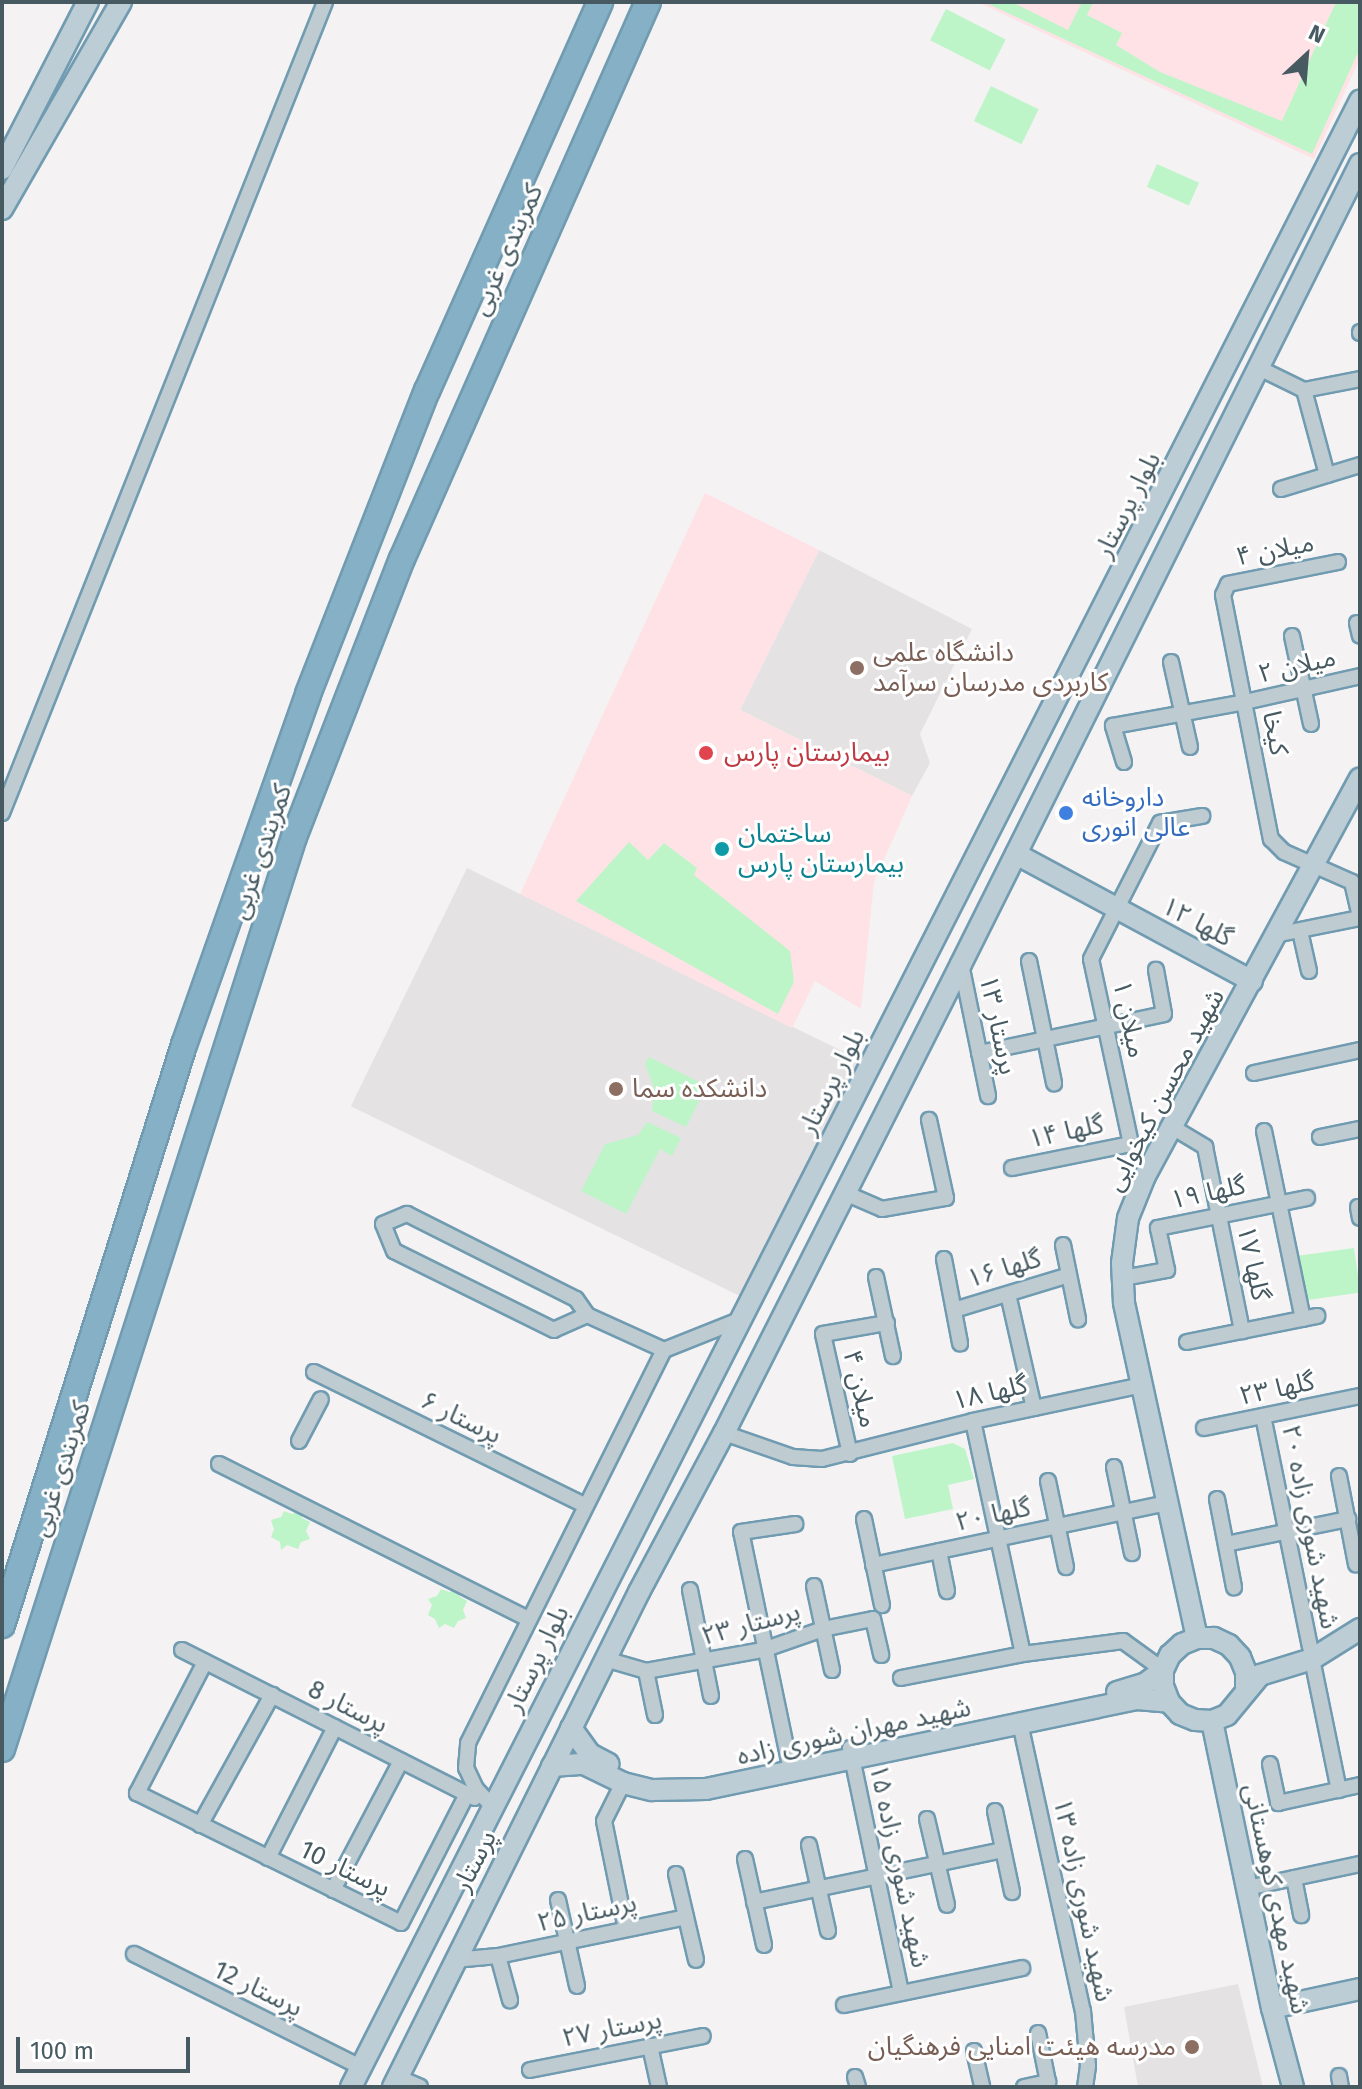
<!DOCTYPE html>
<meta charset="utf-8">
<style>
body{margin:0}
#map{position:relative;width:1362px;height:2089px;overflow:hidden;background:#f4f2f2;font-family:"Fira Sans","Noto Sans Arabic",sans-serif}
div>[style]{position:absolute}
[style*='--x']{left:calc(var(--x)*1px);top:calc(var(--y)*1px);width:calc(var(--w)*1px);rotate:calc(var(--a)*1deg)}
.education>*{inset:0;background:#e5e2e4;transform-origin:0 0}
.medical>*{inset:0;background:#fee2e5}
.green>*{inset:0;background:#bdf5c8;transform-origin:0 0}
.roads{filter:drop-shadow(2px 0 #709bb1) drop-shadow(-2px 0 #709bb1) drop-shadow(0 2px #709bb1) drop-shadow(0 -2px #709bb1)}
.street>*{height:14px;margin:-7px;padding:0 7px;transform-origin:7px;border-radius:7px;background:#beccd2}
.secondary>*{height:20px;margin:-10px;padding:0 10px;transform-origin:10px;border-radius:10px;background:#bccdd5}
.highway>*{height:24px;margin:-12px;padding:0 12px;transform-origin:12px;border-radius:12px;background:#85b0c5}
.dots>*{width:22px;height:22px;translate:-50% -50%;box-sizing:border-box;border:4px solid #fff;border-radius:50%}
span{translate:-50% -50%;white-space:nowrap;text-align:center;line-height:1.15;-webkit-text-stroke:6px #fff;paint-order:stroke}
.street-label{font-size:26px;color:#475a62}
.education-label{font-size:26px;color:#785e54}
.left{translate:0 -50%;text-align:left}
.right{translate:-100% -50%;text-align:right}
.health-label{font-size:26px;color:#be3a42}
.shop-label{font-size:26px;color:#366cbe}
.culture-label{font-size:26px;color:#0d838f}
.frame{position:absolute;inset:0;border:4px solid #475a62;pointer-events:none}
.north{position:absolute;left:1266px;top:16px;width:80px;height:80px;-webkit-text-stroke:6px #fff;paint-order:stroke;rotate:26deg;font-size:22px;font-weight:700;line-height:32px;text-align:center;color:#475a62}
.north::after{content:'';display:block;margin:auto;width:28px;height:36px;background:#475a62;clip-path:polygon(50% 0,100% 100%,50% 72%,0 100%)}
.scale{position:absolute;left:16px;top:2037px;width:174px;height:36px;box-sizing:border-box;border:4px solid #475a62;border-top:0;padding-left:10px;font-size:24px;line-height:28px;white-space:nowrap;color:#475a62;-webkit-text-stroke:6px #fff;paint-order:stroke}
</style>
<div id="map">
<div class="education">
<i style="clip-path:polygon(819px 550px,972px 629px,920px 734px,930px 763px,912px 796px,740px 710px)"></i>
<i style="left:467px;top:868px;width:439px;height:265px;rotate:26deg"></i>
<i style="clip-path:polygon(1238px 1984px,1263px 2087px,1138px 2087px,1124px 2007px)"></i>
</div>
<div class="medical">
<i style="clip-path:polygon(977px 2px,1360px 2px,1360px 58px,1314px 159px)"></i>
<i style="clip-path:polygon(705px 493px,819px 550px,740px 710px,912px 796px,874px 882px,861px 1009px,815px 981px,792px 1028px,520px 894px)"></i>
</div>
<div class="green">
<i style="clip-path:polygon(984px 2px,1012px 2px,1068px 30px,1082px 2px,1093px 2px,1087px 15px,1122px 33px,1116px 45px,1160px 72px,1282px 121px,1336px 2px,1360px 2px,1360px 48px,1312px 154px)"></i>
<i style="left:946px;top:9px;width:67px;height:35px;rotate:27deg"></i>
<i style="left:991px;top:86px;width:53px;height:39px;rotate:26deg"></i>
<i style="left:1157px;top:164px;width:46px;height:25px;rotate:24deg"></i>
<i style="clip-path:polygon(629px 842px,648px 860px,664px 843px,697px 868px,694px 875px,790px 951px,794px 982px,778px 1014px,576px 901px)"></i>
<i style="clip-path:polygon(649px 1057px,707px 1086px,686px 1127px,652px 1111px,654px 1088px,645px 1064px)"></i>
<i style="clip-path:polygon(647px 1122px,681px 1138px,672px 1156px,660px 1149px,626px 1214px,581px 1191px,605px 1144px,638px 1135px)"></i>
<i style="left:1354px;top:1248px;width:45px;height:60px;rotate:82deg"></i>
<i style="clip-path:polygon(953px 1443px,965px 1449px,974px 1479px,948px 1485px,953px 1509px,905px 1519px,892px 1456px)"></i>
<i style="clip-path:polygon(284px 1511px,292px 1514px,301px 1511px,302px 1518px,310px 1522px,306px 1531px,310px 1539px,301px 1542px,298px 1549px,287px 1545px,281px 1550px,280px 1542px,271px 1537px,274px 1529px,271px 1520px,281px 1517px)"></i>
<i style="clip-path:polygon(441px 1589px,449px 1592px,457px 1589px,459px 1596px,467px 1601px,463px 1610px,466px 1618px,458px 1621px,454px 1628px,445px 1624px,439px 1628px,435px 1619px,428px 1615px,432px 1605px,428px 1599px,437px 1596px)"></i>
</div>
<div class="roads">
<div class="street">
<i style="--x:1360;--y:332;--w:1;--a:90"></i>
<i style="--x:1259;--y:368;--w:50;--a:26.1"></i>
<i style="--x:1327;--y:475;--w:88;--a:-105.1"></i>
<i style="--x:1304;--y:390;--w:57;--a:-11.1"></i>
<i style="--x:1281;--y:489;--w:83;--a:-16.9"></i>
<i style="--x:1338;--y:562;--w:112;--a:168.7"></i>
<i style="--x:1228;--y:584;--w:12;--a:114"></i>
<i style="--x:1223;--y:595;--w:249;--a:78.9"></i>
<i style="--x:1271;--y:839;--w:18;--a:45"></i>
<i style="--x:1284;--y:852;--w:74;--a:23.8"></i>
<i style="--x:1352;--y:882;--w:36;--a:77"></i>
<i style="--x:1357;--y:623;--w:13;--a:77"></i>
<i style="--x:1292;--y:636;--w:90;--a:77.8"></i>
<i style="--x:1171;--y:662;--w:87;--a:77.4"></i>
<i style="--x:1124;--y:762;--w:38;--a:-107"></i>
<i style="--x:1113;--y:726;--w:134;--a:-10.3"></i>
<i style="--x:1245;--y:702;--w:118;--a:-12.7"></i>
<i style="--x:2;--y:813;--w:873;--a:-68.28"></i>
<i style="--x:1300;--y:931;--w:41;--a:77.3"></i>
<i style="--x:1275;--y:935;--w:87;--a:-11.3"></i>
<i style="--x:1029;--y:961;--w:125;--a:78.4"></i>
<i style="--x:961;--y:964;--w:135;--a:78.4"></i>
<i style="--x:979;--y:1053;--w:189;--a:-11.9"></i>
<i style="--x:1164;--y:1014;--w:45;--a:-100.3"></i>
<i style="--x:1254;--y:1073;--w:108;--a:-12.2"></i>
<i style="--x:1172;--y:1127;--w:39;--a:31"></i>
<i style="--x:1205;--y:1147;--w:188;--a:78.6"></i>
<i style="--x:1264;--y:1131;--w:192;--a:78.3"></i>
<i style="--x:1320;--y:1137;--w:41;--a:-11.3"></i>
<i style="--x:1012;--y:1168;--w:121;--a:-11.4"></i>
<i style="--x:1131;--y:1144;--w:189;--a:-102.2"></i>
<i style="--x:1091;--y:959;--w:153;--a:-63.1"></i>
<i style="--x:1160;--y:823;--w:43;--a:-9.5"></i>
<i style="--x:845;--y:1193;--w:40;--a:23.4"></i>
<i style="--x:882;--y:1209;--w:65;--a:-9.8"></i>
<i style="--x:946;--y:1198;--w:80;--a:-102.3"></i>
<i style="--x:1358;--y:1207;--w:11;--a:80"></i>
<i style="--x:407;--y:1214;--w:189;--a:26.7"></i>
<i style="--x:576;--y:1299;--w:19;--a:55"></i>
<i style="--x:587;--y:1315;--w:36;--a:156"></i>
<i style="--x:554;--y:1330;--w:178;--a:-153.7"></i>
<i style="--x:394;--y:1251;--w:29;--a:-112"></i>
<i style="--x:383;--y:1224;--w:26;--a:-23"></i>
<i style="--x:1063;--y:1245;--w:76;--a:78.5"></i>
<i style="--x:944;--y:1259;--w:86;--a:79.2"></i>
<i style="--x:876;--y:1277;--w:81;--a:77.9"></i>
<i style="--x:1123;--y:1278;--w:45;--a:-10.3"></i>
<i style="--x:1167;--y:1270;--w:43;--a:-102.1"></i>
<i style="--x:1158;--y:1228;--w:152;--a:-11.4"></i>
<i style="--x:1008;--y:1294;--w:117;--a:77.2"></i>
<i style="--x:954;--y:1310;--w:120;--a:-16.9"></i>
<i style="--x:587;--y:1315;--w:85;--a:24.4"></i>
<i style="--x:664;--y:1350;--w:81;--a:-21.8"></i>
<i style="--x:1187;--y:1342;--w:133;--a:-11.3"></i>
<i style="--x:314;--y:1372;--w:303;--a:26.2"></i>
<i style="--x:1263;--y:1416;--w:236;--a:78.5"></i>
<i style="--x:973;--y:1421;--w:238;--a:77.9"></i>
<i style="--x:1204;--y:1428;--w:159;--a:-11.6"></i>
<i style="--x:724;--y:1433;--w:73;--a:19.2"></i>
<i style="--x:793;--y:1457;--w:29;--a:4"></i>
<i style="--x:822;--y:1459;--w:156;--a:-14.1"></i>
<i style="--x:973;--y:1421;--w:173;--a:-12"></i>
<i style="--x:299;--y:1441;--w:47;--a:-62.4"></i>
<i style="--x:850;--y:1454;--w:123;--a:-102.7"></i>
<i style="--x:823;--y:1334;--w:65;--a:-9.8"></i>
<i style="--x:219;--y:1464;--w:346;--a:26.6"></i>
<i style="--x:1114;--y:1467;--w:88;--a:78.2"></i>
<i style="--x:1339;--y:1476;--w:90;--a:79.1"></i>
<i style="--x:1048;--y:1481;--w:88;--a:78.2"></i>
<i style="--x:1217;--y:1499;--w:90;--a:79.1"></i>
<i style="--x:864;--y:1519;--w:88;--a:78.2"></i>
<i style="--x:1226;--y:1544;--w:125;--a:-11.6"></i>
<i style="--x:939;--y:1551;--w:41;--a:78.7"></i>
<i style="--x:873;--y:1565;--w:301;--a:-11.9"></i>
<i style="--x:814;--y:1586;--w:86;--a:77.9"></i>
<i style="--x:690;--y:1590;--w:108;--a:78.8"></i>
<i style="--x:182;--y:1650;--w:328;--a:26.8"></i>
<i style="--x:605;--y:1659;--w:43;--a:16.3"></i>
<i style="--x:646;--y:1671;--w:119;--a:-10.2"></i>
<i style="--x:763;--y:1650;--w:64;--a:-19.3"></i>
<i style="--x:823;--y:1629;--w:51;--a:-11.3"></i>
<i style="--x:873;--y:1619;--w:37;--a:77"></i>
<i style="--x:1312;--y:1659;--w:134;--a:78.4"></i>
<i style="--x:205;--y:1662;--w:148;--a:117.4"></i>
<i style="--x:137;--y:1793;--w:294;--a:26.2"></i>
<i style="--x:401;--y:1923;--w:145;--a:-62.9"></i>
<i style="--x:646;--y:1671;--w:45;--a:78.4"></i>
<i style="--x:901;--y:1678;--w:124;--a:-11.1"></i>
<i style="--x:1023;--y:1654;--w:101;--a:-7.4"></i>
<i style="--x:1123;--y:1641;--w:49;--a:35.9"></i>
<i style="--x:1020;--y:1723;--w:295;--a:77.7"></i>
<i style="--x:1083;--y:2011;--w:55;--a:84.8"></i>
<i style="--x:1088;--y:2066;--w:21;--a:98"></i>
<i style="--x:850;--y:1748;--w:250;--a:78.2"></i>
<i style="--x:789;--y:1761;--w:234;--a:-101.8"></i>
<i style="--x:741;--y:1532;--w:55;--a:-8.4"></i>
<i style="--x:1270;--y:1764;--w:40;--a:78"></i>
<i style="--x:1278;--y:1803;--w:84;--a:-12.4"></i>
<i style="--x:623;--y:1783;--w:42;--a:116.6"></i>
<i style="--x:604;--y:1821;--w:110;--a:78.5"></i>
<i style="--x:493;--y:1807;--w:25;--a:-133"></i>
<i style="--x:476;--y:1789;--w:23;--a:-115"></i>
<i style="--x:466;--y:1768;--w:25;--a:-85"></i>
<i style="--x:468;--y:1743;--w:439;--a:-63.5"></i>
<i style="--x:995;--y:1811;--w:83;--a:78.1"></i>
<i style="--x:927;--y:1819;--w:88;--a:76.9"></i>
<i style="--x:200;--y:1825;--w:149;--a:-61"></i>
<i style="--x:809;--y:1845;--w:88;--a:77.5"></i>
<i style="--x:268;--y:1858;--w:147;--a:-62.9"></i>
<i style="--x:745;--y:1859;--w:88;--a:77.5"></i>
<i style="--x:676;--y:1874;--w:88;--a:76.9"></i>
<i style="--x:1294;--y:1878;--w:38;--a:79"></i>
<i style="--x:1247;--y:1888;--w:116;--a:-12"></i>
<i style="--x:333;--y:1890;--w:146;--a:-62.2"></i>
<i style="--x:558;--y:1900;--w:88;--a:77.5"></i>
<i style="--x:754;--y:1902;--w:254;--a:-11.8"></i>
<i style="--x:134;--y:1954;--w:254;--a:26.5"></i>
<i style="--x:498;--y:1956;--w:192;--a:-11.7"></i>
<i style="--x:454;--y:1960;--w:44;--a:-5.2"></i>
<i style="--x:498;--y:1956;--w:46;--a:74.7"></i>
<i style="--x:844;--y:2005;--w:182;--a:-11.7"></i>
<i style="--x:650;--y:2046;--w:42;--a:77.6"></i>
<i style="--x:974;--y:2051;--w:37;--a:77"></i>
<i style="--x:530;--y:2070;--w:176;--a:-11.1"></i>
<i style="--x:1339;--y:2076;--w:11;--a:80"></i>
<i style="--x:397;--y:2077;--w:25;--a:23"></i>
<i style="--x:855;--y:2077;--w:10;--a:73"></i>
<i style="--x:1024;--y:2087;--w:25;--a:-12"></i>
<i style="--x:1048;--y:2082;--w:50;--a:-101.5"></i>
</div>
<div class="secondary">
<i style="--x:2;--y:169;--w:188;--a:-62.8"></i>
<i style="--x:2;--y:209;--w:239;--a:-60.1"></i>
<i style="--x:1016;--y:854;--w:268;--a:28.3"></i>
<i style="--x:1197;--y:1638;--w:344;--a:-102.3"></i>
<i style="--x:1124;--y:1302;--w:39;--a:-93"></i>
<i style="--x:1122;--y:1263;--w:45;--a:-82.4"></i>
<i style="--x:1128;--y:1218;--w:45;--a:-68"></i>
<i style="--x:1145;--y:1176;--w:452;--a:-61.6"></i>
<i style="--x:1246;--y:1688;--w:16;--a:-90"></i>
<i style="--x:1246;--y:1672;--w:16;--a:-112"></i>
<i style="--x:1240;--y:1657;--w:16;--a:-133"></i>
<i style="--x:1229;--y:1645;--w:17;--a:-155"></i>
<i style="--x:1214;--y:1638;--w:17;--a:180"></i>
<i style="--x:1197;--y:1638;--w:16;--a:158"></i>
<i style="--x:1182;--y:1644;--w:16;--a:137"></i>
<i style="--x:1170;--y:1655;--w:17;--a:115"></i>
<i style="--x:1163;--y:1670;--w:16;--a:90"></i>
<i style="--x:1163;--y:1686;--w:17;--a:69"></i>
<i style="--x:1169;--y:1702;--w:16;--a:47"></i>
<i style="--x:1180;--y:1714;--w:16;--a:22"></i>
<i style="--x:1195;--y:1720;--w:17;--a:3"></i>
<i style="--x:1212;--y:1721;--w:16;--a:-22"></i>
<i style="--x:1227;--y:1715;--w:52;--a:-50.5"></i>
<i style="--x:1260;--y:1675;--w:54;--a:-17.1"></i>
<i style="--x:1312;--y:1659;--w:57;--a:-32"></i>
<i style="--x:1117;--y:1692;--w:30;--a:-17"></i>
<i style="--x:1146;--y:1683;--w:21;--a:-37"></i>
<i style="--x:1212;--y:1721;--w:293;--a:78.2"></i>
<i style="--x:1272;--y:2008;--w:82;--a:75.1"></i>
<i style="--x:571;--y:1728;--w:32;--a:54"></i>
<i style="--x:590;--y:1754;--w:21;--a:28"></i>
<i style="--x:552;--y:1766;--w:32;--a:-4"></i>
<i style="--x:584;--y:1764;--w:43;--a:26"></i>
<i style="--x:623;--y:1783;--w:30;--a:14"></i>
<i style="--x:652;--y:1790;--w:54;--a:-1.1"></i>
<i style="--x:706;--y:1789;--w:440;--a:-11.8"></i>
<i style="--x:1137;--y:1699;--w:32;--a:5"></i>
<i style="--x:1272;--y:2008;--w:90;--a:-12.2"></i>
<i style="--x:351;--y:2087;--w:2228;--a:-63.07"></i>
<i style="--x:393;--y:2087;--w:553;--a:-63.57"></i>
<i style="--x:639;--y:1592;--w:180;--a:-61.9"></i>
<i style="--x:724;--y:1433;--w:525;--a:-63.19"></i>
<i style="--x:961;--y:964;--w:894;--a:-63.49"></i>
</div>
<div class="highway">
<i style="--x:2;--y:1625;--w:608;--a:-72.58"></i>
<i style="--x:184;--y:1045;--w:372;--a:-70.5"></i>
<i style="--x:308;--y:694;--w:326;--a:-68.6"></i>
<i style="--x:427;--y:391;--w:426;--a:-66"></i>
<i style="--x:2;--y:1749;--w:958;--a:-72.25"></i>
<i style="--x:294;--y:837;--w:298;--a:-68.8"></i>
<i style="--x:402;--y:559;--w:609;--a:-66.17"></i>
</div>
</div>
<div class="dots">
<i style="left:857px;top:668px;background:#8d6e63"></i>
<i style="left:706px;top:753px;background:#e0444e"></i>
<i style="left:1066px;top:813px;background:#3f7fe0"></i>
<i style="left:722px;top:849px;background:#0f9aa8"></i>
<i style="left:616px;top:1089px;background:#8d6e63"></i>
<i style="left:1192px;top:2047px;background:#8d6e63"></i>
</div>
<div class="street-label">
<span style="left:507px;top:250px;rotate:-66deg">کمربندی غربی</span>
<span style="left:1128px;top:505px;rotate:-63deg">بلوار پرستار</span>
<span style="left:1275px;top:550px;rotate:-11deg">میلان ۴</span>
<span style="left:1297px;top:666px;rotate:-13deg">میلان ۲</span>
<span style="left:1275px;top:733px;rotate:79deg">کیخا</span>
<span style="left:261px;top:852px;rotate:-71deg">کمربندی غربی</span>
<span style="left:1197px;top:922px;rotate:28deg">گلها ۱۲</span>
<span style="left:1129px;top:1019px;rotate:78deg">میلان ۱</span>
<span style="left:998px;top:1025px;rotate:78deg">پرستار ۱۳</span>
<span style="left:832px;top:1082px;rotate:-63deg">بلوار پرستار</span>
<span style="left:1165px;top:1090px;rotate:-62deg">شهید محسن کیخوایی</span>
<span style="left:1066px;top:1132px;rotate:-12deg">گلها ۱۴</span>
<span style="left:1208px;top:1193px;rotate:-12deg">گلها ۱۹</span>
<span style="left:1253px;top:1263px;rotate:78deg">گلها ۱۷</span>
<span style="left:1004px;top:1269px;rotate:-17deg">گلها ۱۶</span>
<span style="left:860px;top:1389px;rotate:77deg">میلان ۴</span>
<span style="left:1277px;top:1389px;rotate:-12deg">گلها ۲۳</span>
<span style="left:990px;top:1393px;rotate:-13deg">گلها ۱۸</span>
<span style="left:461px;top:1418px;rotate:26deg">پرستار ۶</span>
<span style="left:61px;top:1469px;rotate:-72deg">کمربندی غربی</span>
<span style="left:993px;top:1515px;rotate:-12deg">گلها ۲۰</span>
<span style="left:1310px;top:1527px;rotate:79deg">شهید شوری زاده ۲۰</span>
<span style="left:751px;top:1624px;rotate:-15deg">پرستار ۲۳</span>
<span style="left:537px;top:1659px;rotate:-64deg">بلوار پرستار</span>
<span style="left:348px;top:1707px;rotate:27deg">پرستار 8</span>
<span style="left:854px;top:1732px;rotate:-12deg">شهید مهران شوری زاده</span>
<span style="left:475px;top:1861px;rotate:-63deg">پرستار</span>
<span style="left:899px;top:1866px;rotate:78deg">شهید شوری زاده ۱۵</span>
<span style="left:345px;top:1869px;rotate:26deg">پرستار 10</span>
<span style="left:1276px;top:1899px;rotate:78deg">شهید مهدی کوهستانی</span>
<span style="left:1083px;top:1900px;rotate:78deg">شهید شوری زاده ۱۳</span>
<span style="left:587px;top:1913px;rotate:-12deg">پرستار ۲۵</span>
<span style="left:258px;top:1989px;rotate:26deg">پرستار 12</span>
<span style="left:612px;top:2029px;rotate:-11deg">پرستار ۲۷</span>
</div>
<div class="education-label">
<span class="left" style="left:873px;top:668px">دانشگاه علمی<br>کاربردی مدرسان سرآمد</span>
<span class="left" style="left:632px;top:1089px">دانشکده سما</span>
<span class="right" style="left:1176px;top:2047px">مدرسه هیئت امنایی فرهنگیان</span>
</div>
<div class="health-label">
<span class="left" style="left:724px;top:753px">بیمارستان پارس</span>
</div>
<div class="shop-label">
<span class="left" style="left:1082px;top:813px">داروخانه<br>عالی انوری</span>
</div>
<div class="culture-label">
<span class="left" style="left:738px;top:849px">ساختمان<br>بیمارستان پارس</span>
</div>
<div class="frame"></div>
<div class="north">N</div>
<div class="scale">100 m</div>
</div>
